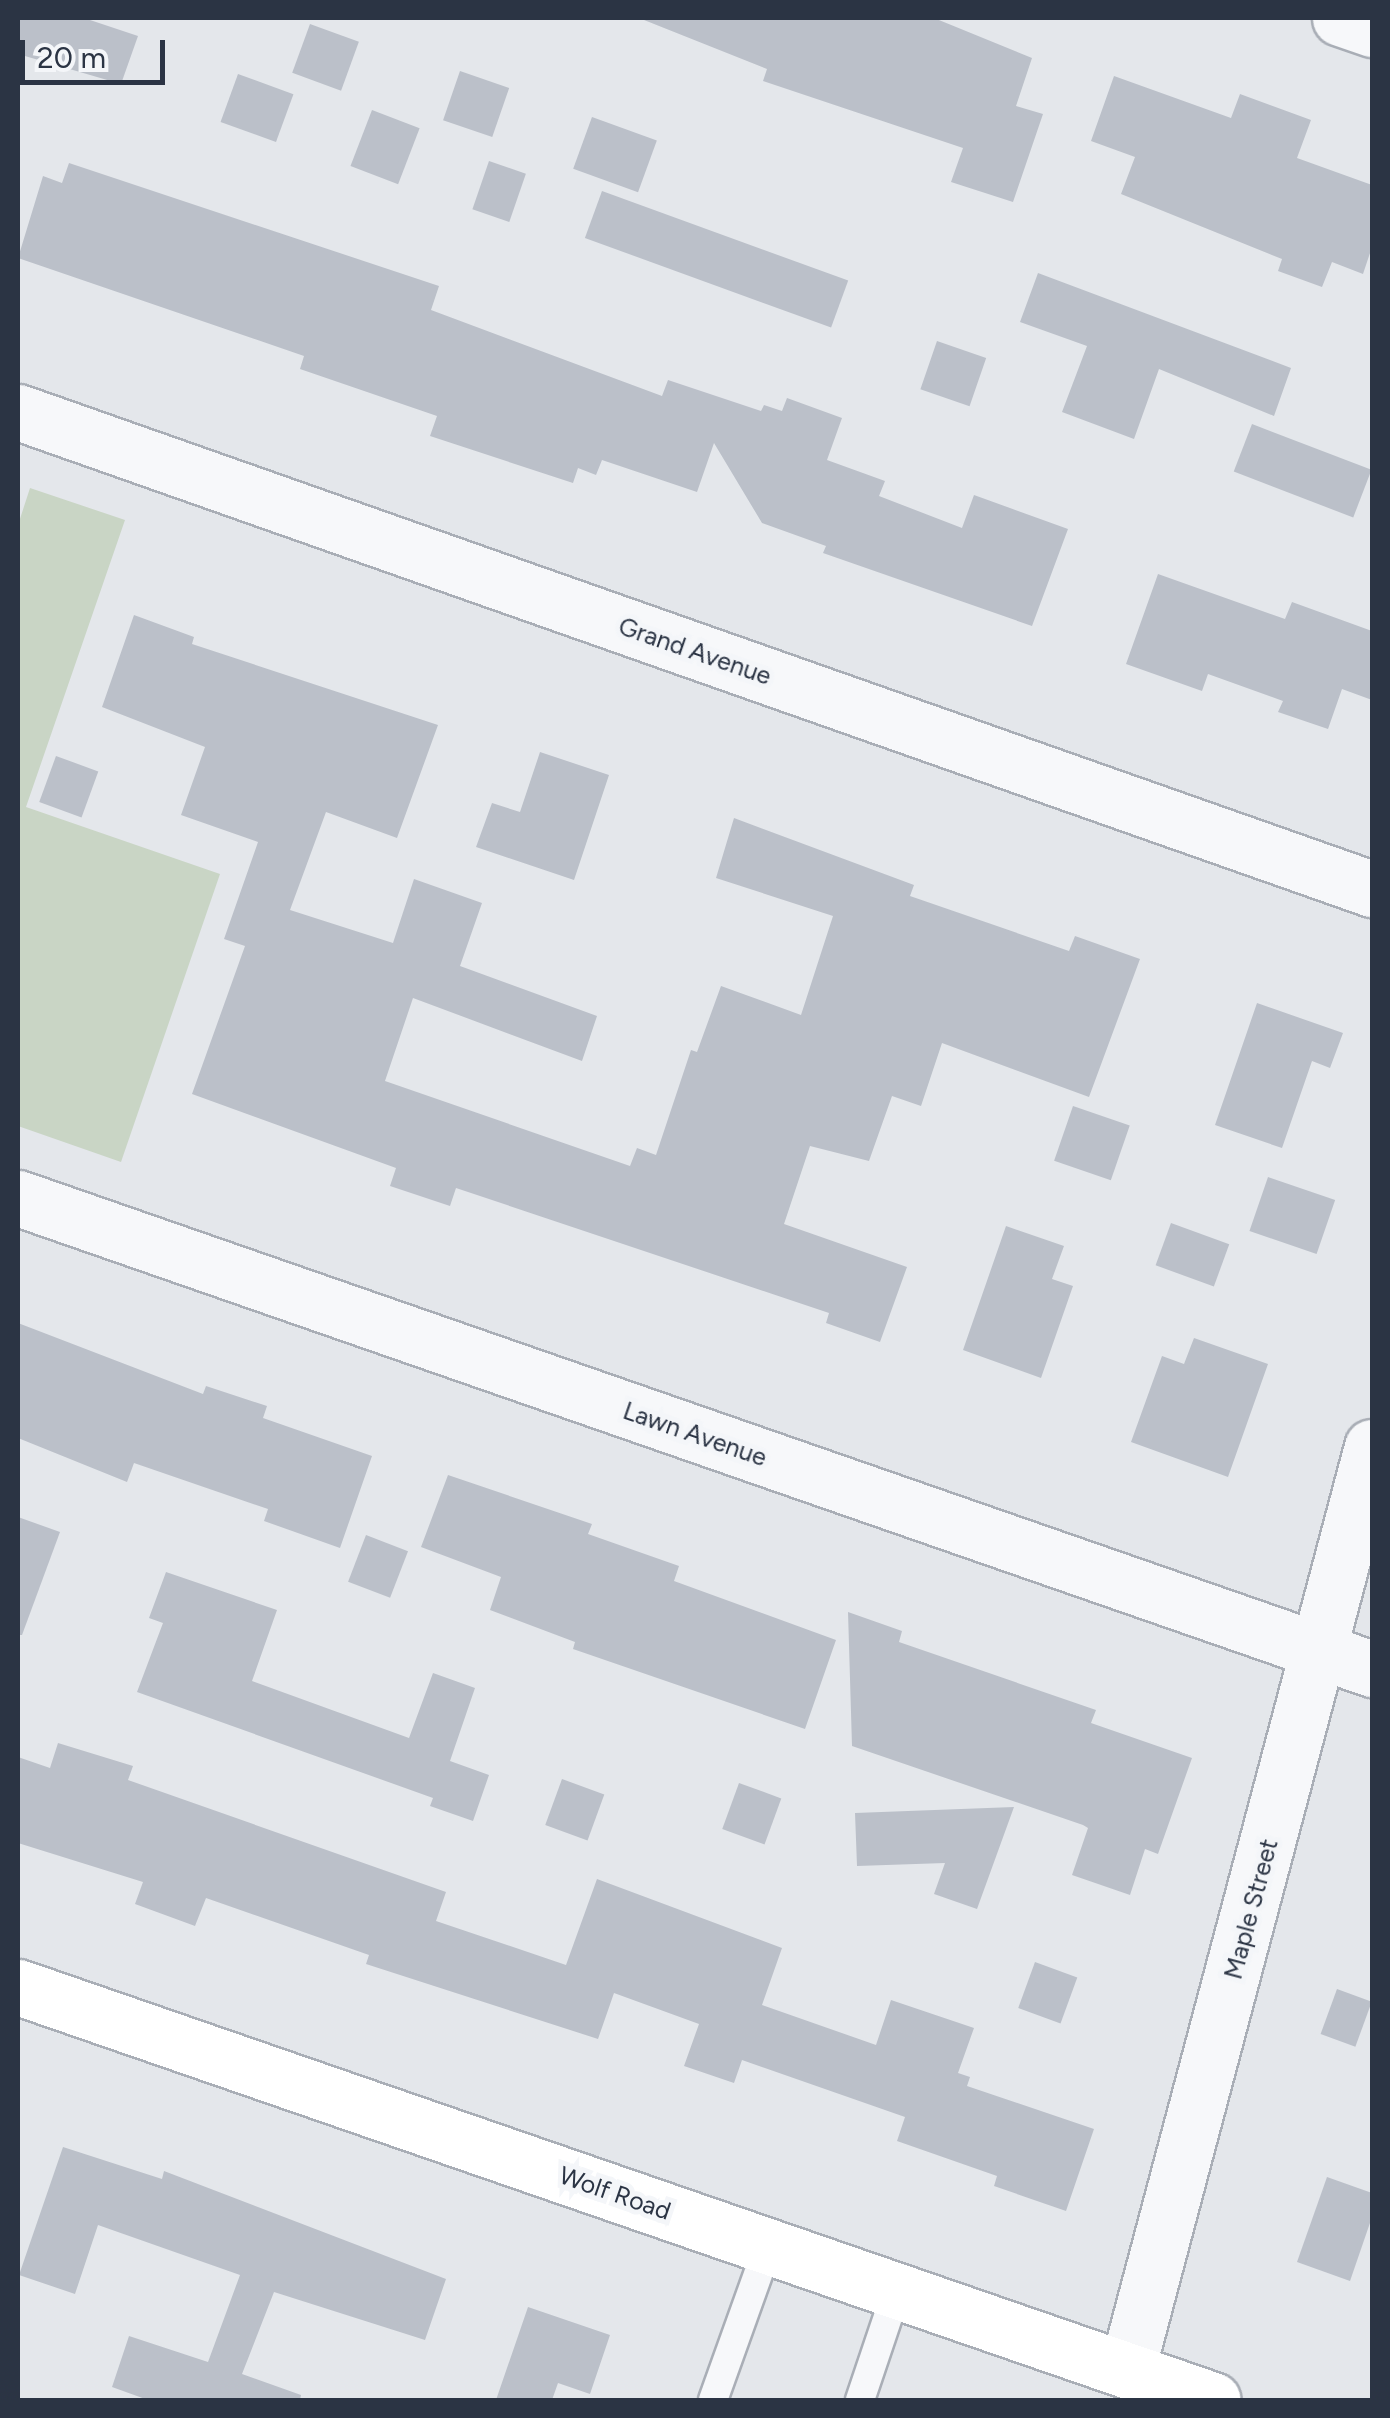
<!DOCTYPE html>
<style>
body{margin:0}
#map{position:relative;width:1390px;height:2418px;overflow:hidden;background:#e4e7eb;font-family:Figtree,sans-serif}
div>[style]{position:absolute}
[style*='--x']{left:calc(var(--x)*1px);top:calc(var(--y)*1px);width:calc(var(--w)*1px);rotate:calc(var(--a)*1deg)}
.green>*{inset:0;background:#c9d5c5}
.building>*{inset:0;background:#bbc0c9;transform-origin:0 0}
.roads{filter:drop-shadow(2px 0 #a9aeb6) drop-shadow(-2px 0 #a9aeb6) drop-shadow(0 2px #a9aeb6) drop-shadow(0 -2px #a9aeb6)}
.lane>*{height:28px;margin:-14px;padding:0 14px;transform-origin:14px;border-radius:14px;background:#f7f8fa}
.street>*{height:55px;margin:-27.5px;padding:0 27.5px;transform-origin:27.5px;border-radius:27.5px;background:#f7f8fa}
.secondary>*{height:55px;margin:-27.5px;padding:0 27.5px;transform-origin:27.5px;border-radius:27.5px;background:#fff}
span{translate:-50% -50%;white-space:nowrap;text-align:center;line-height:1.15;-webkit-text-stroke:10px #f4f6f9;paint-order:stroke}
.street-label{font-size:25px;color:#2b3444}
.frame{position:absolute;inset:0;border:20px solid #2b3444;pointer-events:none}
.scale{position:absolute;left:20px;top:40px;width:145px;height:45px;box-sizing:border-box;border:5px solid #2b3444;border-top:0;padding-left:12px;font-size:30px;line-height:35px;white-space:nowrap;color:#2b3444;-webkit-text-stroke:8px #f4f6f9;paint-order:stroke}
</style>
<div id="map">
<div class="green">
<i style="clip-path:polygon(30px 488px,125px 520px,26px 807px,220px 874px,121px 1162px,18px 1126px,18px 525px)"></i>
</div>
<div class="building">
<i style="clip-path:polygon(18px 18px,84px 18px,138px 36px,121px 84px,18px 54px)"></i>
<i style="clip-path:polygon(639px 18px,934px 18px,1032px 58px,1016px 106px,1043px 114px,1013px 202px,951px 182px,963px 148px,763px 81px,767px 69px)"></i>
<i style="left:310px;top:24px;width:52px;height:52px;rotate:20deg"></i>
<i style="left:460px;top:71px;width:52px;height:52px;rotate:19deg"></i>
<i style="left:238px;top:74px;width:59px;height:51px;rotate:20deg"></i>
<i style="clip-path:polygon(1114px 76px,1231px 118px,1240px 94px,1311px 120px,1297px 158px,1372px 185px,1372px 247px,1363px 274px,1332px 262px,1322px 287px,1278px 271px,1282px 259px,1121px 194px,1135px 157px,1091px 141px)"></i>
<i style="left:372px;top:110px;width:51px;height:60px;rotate:21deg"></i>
<i style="left:592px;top:117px;width:69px;height:55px;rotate:20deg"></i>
<i style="left:489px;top:161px;width:39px;height:51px;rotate:19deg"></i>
<i style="clip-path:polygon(69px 163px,439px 286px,431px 310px,662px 396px,668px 380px,761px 411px,764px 405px,782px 411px,787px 398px,842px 418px,827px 460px,885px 481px,879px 496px,962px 528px,974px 495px,1068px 529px,1032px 626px,823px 553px,826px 546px,762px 523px,714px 443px,697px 492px,602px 460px,596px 475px,578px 468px,573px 483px,430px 436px,437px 416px,300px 369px,304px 356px,18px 258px,43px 176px,62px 183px)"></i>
<i style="left:602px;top:191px;width:262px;height:50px;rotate:20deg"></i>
<i style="clip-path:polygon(1038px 273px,1291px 368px,1274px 416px,1159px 369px,1134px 439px,1062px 412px,1087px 346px,1020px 322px)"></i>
<i style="left:937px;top:341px;width:52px;height:51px;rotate:19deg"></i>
<i style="left:1252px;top:424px;width:128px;height:51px;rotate:21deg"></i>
<i style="clip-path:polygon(1158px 574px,1285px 619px,1292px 602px,1372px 631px,1372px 700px,1342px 689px,1328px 729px,1278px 712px,1283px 701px,1208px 674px,1202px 691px,1126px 664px)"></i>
<i style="clip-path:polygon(134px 615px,194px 637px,192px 644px,438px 725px,397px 838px,326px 812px,290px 910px,393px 943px,414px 879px,482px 903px,460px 966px,597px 1016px,582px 1061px,413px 998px,385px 1081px,630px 1166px,637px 1148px,656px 1155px,691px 1050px,697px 1052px,721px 986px,801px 1015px,833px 916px,716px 878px,734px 818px,914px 885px,910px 896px,1069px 951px,1075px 936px,1140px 959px,1089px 1097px,942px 1043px,921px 1106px,892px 1096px,869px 1161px,810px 1146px,784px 1224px,907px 1267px,880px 1342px,826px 1323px,829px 1313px,456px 1188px,450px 1206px,390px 1186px,396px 1168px,192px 1094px,245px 946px,224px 939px,258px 842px,181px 815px,205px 747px,102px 707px)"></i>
<i style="clip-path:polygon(540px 752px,609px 775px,574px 880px,476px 847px,492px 803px,520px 812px)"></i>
<i style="left:56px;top:756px;width:45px;height:49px;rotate:20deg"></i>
<i style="clip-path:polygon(1257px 1003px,1343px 1033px,1330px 1068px,1312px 1061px,1282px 1148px,1215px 1125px)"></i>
<i style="left:1073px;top:1106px;width:60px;height:58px;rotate:19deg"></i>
<i style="left:1268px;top:1177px;width:71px;height:57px;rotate:19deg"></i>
<i style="left:1171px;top:1223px;width:62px;height:45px;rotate:20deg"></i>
<i style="clip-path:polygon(1006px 1226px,1064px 1246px,1052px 1279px,1073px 1286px,1041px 1378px,963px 1350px)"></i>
<i style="clip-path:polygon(18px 1323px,203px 1394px,206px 1386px,267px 1406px,263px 1418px,372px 1456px,340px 1548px,264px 1521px,268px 1509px,134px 1463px,127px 1482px,18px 1438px)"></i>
<i style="clip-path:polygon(1194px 1338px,1268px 1364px,1228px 1477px,1131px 1442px,1162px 1356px,1184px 1364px)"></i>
<i style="clip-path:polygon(448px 1475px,592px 1524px,588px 1534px,679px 1566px,674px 1581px,836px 1640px,805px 1729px,573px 1649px,575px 1642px,490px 1610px,501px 1577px,421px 1547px)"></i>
<i style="clip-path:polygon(18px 1517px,60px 1532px,22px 1635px,18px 1635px)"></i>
<i style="left:366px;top:1535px;width:45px;height:50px;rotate:21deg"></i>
<i style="clip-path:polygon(166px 1572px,277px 1610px,252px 1681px,409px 1738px,433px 1673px,475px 1688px,450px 1761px,489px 1775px,473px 1821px,430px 1806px,433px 1798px,137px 1692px,163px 1623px,149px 1618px)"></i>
<i style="clip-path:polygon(848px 1612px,902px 1631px,899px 1642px,1096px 1710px,1091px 1723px,1192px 1758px,1158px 1854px,1145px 1849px,1130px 1895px,1072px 1875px,1088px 1828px,1083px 1825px,852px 1746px)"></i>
<i style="clip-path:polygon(58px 1743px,133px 1766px,128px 1780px,446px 1892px,436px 1921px,566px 1965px,597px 1879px,782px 1948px,762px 2005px,876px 2045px,891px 2000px,974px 2028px,958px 2073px,970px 2077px,967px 2086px,1094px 2129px,1066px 2211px,994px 2186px,997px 2176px,897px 2141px,905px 2117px,742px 2060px,734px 2083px,684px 2066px,699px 2024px,614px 1993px,598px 2039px,366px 1964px,369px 1955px,206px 1898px,195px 1926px,135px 1904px,143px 1882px,18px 1843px,18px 1757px,50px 1768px)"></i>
<i style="left:562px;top:1779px;width:45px;height:49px;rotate:20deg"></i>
<i style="left:739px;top:1783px;width:45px;height:49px;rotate:20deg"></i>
<i style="clip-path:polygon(1014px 1807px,977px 1909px,934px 1894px,945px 1863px,857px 1866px,855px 1813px)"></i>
<i style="left:1035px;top:1962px;width:45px;height:49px;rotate:20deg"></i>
<i style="left:1337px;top:1989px;width:37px;height:48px;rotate:20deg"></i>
<i style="clip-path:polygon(63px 2147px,162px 2179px,164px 2171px,446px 2279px,425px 2340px,274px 2292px,242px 2374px,301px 2395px,300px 2400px,148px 2400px,112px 2387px,129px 2336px,208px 2362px,240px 2275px,98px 2225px,75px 2294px,19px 2275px)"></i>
<i style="clip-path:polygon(1327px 2177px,1372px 2193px,1372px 2217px,1350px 2281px,1297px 2262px)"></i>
<i style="clip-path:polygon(528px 2307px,610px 2335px,590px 2394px,558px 2383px,552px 2400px,496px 2400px)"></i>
</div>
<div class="roads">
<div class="lane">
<i style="--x:713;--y:2400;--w:164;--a:-70.3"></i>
<i style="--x:860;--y:2400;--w:116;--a:-71.4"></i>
</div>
<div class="street">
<i style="--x:1340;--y:18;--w:34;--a:19"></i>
<i style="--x:18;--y:412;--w:1436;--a:19.41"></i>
<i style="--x:18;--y:1198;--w:1434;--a:19.18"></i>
<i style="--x:1127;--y:2369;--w:954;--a:-75.12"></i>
</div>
<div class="secondary">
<i style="--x:18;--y:1987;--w:1264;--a:19.07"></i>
</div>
</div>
<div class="street-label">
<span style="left:695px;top:651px;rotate:19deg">Grand Avenue</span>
<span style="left:695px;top:1434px;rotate:19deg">Lawn Avenue</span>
<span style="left:1251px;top:1909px;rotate:-75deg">Maple Street</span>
<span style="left:615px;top:2193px;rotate:19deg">Wolf Road</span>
</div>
<div class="frame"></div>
<div class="scale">20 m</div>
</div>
